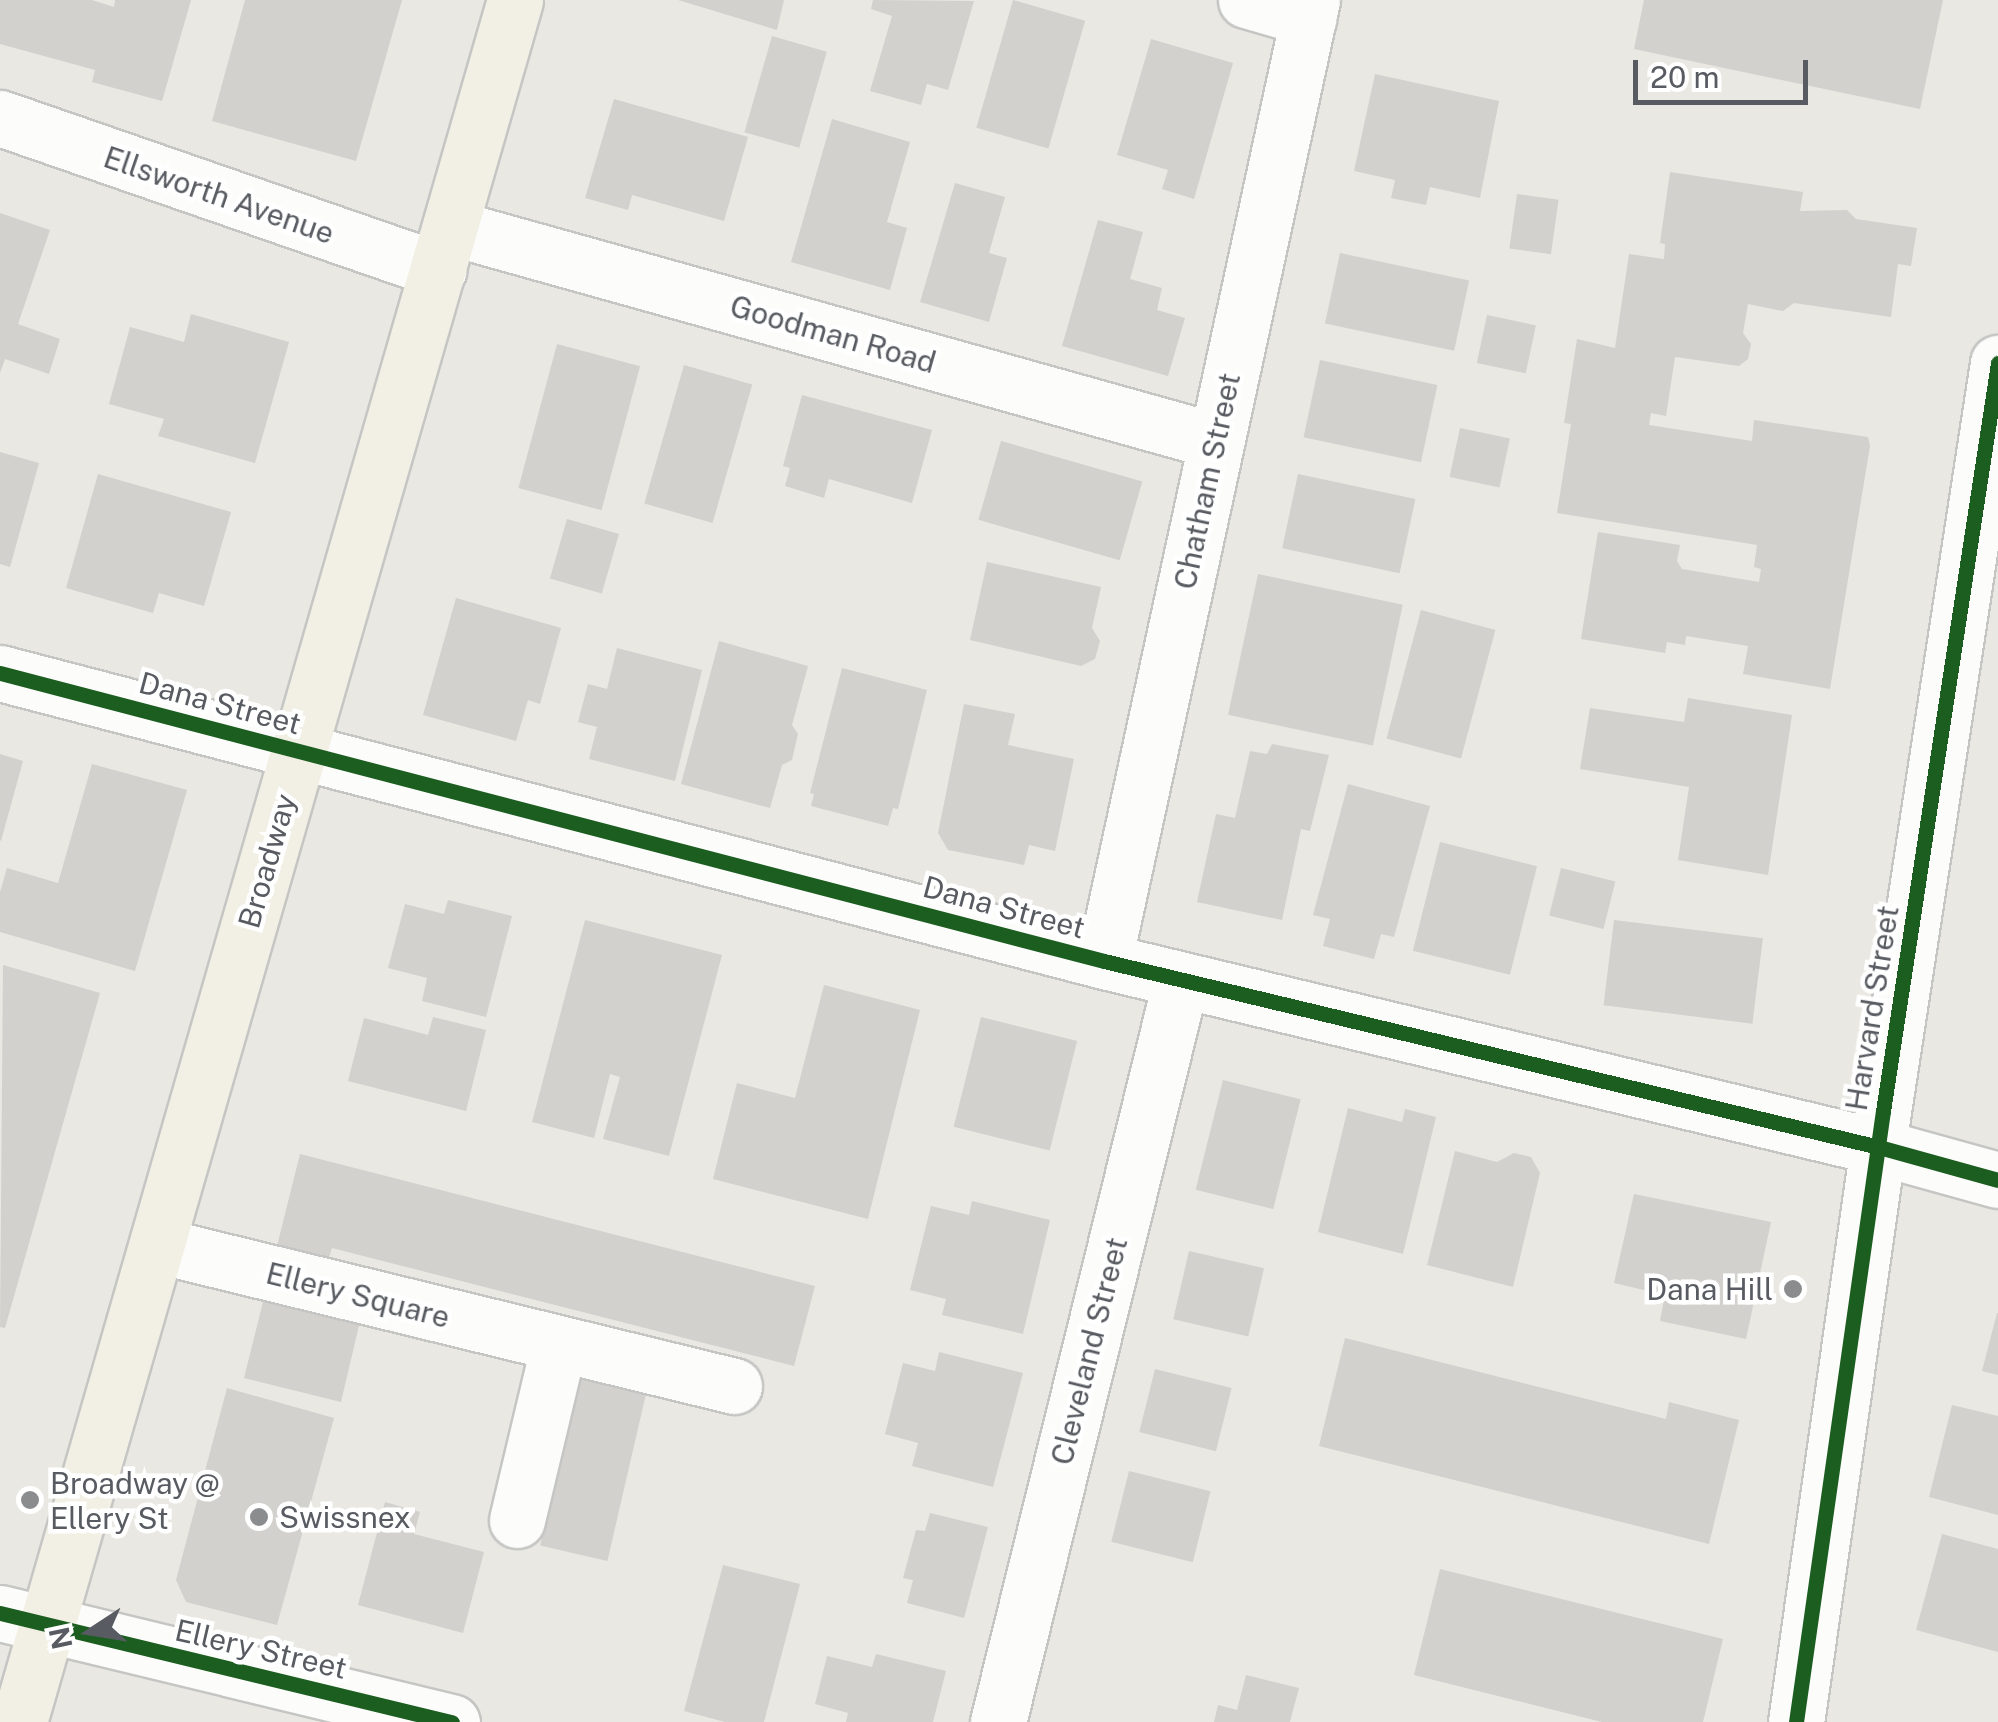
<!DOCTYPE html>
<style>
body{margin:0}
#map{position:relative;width:1998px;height:1722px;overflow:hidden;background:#e9e8e2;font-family:"Public Sans",sans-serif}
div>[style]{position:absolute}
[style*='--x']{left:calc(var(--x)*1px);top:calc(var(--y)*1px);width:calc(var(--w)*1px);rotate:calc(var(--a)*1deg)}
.building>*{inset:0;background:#d2d1cd;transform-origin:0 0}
.roads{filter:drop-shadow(2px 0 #c5c6c4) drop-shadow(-2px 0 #c5c6c4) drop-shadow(0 2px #c5c6c4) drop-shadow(0 -2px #c5c6c4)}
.minor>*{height:55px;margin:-27.5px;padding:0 27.5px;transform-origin:27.5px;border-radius:27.5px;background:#fcfcfb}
.major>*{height:55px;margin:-27.5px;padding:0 27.5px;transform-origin:27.5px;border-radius:27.5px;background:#f2f0e5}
.cycleway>*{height:15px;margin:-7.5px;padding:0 7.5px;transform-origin:7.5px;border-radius:7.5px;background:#1b5e20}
.dots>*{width:28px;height:28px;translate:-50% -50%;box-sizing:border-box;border:5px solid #fff;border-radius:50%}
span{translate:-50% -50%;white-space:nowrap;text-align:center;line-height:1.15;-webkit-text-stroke:9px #fff;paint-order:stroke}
.street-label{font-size:30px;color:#585b61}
.poi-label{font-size:30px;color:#585b61}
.right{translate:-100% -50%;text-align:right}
.left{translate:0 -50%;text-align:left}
.north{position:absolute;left:40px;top:1582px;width:100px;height:100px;-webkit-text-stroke:8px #fff;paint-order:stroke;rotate:258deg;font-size:28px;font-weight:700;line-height:40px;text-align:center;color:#585b61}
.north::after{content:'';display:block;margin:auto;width:35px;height:45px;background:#585b61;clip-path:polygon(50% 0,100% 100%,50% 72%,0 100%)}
.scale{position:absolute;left:1633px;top:60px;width:175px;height:45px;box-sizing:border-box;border:5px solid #585b61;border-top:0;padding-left:12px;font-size:30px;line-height:35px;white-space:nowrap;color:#585b61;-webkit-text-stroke:8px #fff;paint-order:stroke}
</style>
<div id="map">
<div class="building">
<i style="clip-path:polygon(0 0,92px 0,114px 7px,115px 0,191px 0,162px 101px,92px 82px,95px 70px,0 44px)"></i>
<i style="clip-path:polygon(245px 0,402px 0,356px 161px,212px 121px)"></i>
<i style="clip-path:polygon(678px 0,784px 0,777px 30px)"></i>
<i style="clip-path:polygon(873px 0,974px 1px,948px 90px,927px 84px,921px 105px,870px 91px,892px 16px,871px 9px)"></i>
<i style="left:1013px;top:0;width:75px;height:133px;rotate:16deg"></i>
<i style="clip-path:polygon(1644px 0,1943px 0,1920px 109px,1634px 49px)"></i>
<i style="left:772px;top:36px;width:57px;height:100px;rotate:16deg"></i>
<i style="clip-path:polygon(1151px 39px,1233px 63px,1194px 199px,1162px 189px,1168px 170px,1117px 155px)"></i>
<i style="clip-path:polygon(1375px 74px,1499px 101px,1480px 198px,1430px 187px,1426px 205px,1391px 198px,1395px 180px,1354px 171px)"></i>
<i style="clip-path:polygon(614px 99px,748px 137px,724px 221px,632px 195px,628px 210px,585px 198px)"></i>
<i style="clip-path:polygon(832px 119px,910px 142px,887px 222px,907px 228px,890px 290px,791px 262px)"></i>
<i style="clip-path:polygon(1670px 172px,1803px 192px,1800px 211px,1847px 210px,1856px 219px,1917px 228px,1911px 266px,1898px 264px,1891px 317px,1794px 303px,1783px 311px,1748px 304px,1743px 333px,1751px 344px,1748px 359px,1739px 366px,1675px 357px,1666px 416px,1651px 413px,1649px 425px,1752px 441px,1754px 420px,1868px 437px,1870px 446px,1830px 689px,1743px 674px,1748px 646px,1686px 636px,1685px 645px,1667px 642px,1665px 653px,1581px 639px,1598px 532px,1680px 545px,1677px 561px,1682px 569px,1759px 582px,1761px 569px,1754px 567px,1757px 545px,1557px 513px,1571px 424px,1564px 423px,1577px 339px,1615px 348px,1629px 254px,1664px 259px,1665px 244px,1660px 243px)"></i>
<i style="clip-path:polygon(955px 183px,1005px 197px,989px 253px,1007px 258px,989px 322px,920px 302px)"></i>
<i style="left:1517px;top:194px;width:42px;height:55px;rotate:8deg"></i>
<i style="clip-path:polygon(0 213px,50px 230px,18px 324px,60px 339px,49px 374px,5px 359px,0 373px)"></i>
<i style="clip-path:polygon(1098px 220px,1143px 232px,1130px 279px,1162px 288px,1157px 310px,1185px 318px,1168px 376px,1062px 346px)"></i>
<i style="left:1340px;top:253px;width:132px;height:72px;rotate:12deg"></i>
<i style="clip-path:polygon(191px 314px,289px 342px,255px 463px,158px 436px,164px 419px,109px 404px,130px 327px,184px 342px)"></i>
<i style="left:1487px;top:315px;width:50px;height:49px;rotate:12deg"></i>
<i style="left:557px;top:344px;width:86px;height:149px;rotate:15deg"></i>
<i style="left:1320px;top:360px;width:120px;height:79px;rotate:12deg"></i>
<i style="left:684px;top:365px;width:71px;height:144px;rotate:16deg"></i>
<i style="clip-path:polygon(802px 395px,932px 430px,912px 503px,829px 479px,824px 498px,785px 486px,790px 468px,783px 466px)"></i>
<i style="left:1460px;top:428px;width:51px;height:50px;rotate:12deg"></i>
<i style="left:1001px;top:441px;width:147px;height:82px;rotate:16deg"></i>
<i style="clip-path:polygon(0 452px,39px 463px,10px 567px,0 564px)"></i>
<i style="clip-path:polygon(98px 474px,231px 512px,204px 606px,159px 593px,153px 613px,66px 588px)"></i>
<i style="left:1298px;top:474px;width:120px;height:76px;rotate:12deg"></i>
<i style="left:567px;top:519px;width:54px;height:62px;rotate:16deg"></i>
<i style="clip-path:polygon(987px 562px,1101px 587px,1092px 628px,1100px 641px,1095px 659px,1081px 666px,970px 640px)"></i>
<i style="left:1258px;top:574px;width:148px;height:144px;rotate:12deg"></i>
<i style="clip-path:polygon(456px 598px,561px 628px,540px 704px,528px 700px,516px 741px,423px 715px)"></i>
<i style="left:1421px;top:610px;width:77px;height:133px;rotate:15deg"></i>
<i style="clip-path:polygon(719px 641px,808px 666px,792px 725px,798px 734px,792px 760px,782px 765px,770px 808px,681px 784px)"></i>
<i style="clip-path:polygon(617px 648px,702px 670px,675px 781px,589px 759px,597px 727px,578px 722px,588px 684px,607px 689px)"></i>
<i style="clip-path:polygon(842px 668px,927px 690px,898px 809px,893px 808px,888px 826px,811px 806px,814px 794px,810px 793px)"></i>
<i style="clip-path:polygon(1688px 698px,1792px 715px,1768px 875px,1678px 860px,1689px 787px,1580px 769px,1590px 708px,1684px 722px)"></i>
<i style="clip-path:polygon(964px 704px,1015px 714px,1008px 745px,1074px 759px,1055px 851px,1029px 845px,1024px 865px,948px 850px,938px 833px)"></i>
<i style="clip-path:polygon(1272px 744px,1329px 755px,1310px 831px,1301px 829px,1282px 920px,1197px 902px,1216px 814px,1235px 818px,1250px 751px,1267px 754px)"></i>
<i style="clip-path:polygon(0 754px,23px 761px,1px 841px,0 840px)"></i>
<i style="clip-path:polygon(92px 764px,187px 790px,135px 971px,0 932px,0 892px,7px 868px,58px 883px)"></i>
<i style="clip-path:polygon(1348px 784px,1430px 806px,1394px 937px,1381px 934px,1374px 959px,1323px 946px,1330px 919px,1313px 915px)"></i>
<i style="left:1440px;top:842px;width:100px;height:112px;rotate:14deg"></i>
<i style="left:1561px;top:868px;width:56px;height:49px;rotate:14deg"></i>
<i style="clip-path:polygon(448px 900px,512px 916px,486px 1017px,422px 1001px,427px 978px,388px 968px,405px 904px,444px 914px)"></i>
<i style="clip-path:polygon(585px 920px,722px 955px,669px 1156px,603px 1139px,620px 1077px,610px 1074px,594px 1138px,532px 1122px)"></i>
<i style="left:1614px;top:920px;width:150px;height:86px;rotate:7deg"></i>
<i style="clip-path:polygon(3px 965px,100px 993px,5px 1328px,0 1327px)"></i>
<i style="clip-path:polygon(824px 985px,920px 1010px,868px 1219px,713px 1179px,737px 1083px,795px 1098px)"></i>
<i style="clip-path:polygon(433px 1017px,486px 1030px,466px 1111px,348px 1081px,364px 1018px,428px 1035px)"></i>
<i style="left:981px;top:1017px;width:99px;height:113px;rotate:14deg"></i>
<i style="left:1223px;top:1080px;width:80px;height:113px;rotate:14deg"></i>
<i style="clip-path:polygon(1348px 1108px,1402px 1122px,1405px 1109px,1436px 1117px,1403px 1254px,1318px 1232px)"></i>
<i style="clip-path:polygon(1455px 1151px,1497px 1162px,1514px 1153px,1531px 1157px,1540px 1173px,1513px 1287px,1427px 1265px)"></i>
<i style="clip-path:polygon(300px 1154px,815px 1286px,794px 1366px,332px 1248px,314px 1305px,361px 1317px,341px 1402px,244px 1378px)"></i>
<i style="clip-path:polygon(1634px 1194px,1771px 1222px,1746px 1339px,1660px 1321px,1665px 1295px,1614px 1283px)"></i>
<i style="clip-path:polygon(972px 1201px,1050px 1220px,1023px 1334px,942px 1315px,946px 1299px,910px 1290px,931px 1206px,969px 1215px)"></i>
<i style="left:1189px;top:1251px;width:77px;height:70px;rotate:13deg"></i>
<i style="clip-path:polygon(1997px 1313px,1998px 1313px,1998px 1375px,1982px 1371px)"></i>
<i style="clip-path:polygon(1345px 1338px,1666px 1419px,1669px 1402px,1739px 1420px,1709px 1544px,1319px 1446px)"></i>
<i style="clip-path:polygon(939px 1352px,1023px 1373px,993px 1487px,912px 1466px,918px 1443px,885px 1434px,903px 1363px,935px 1371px)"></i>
<i style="left:1155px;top:1369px;width:79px;height:65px;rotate:14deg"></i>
<i style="left:580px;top:1373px;width:69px;height:177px;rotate:13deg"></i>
<i style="clip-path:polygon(227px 1388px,334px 1418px,277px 1625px,186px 1602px,176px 1580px)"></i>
<i style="clip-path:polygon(1952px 1405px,1998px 1416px,1998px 1515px,1929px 1497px)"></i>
<i style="left:1129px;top:1471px;width:84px;height:73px;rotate:14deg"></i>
<i style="clip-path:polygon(385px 1502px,420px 1512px,414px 1534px,484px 1552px,463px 1633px,358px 1605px)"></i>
<i style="clip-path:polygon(930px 1513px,988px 1527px,964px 1618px,907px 1603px,913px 1580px,903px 1578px,916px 1530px,925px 1531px)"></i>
<i style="clip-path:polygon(1942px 1534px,1998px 1549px,1998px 1652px,1916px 1630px)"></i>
<i style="clip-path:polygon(723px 1565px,800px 1584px,764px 1722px,725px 1722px,684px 1711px)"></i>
<i style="clip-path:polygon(1440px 1569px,1723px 1639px,1703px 1722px,1602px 1722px,1414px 1675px)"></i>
<i style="clip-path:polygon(876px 1654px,946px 1671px,933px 1722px,846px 1722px,848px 1713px,815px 1704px,827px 1656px,872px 1667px)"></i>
<i style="clip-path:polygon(1246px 1675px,1299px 1688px,1290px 1722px,1214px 1722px,1218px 1705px,1237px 1710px)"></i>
</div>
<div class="roads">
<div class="minor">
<i style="--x:1246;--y:0;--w:65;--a:16.2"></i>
<i style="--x:0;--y:118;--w:464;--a:19.1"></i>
<i style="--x:450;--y:227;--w:795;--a:15.61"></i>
<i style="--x:0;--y:673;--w:1141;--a:14.62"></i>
<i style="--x:1104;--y:961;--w:797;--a:13.5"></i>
<i style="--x:1879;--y:1147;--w:123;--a:15.5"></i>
<i style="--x:1104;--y:961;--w:983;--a:-77.79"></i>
<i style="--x:157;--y:1245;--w:594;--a:13.73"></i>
<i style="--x:517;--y:1520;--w:181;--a:-76.6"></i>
<i style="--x:0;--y:1613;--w:465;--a:13.6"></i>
<i style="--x:998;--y:1722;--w:764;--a:-76.15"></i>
<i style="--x:1796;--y:1722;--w:617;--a:-81.9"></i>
<i style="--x:1883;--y:1111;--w:757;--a:-81.26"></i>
</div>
<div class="major">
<i style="--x:19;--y:1722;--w:1792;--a:-73.93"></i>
</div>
</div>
<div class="cycleway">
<i style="--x:0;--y:673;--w:1141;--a:14.62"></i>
<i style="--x:1104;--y:961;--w:797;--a:13.5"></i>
<i style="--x:1879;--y:1147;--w:123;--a:15.5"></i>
<i style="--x:0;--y:1613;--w:465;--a:13.6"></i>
<i style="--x:1796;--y:1722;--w:617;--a:-81.9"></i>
<i style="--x:1883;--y:1111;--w:757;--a:-81.26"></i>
</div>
<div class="dots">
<i style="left:1793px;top:1289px;background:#8b8c8e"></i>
<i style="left:30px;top:1500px;background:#8b8c8e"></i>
<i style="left:259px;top:1517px;background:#8b8c8e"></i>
</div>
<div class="street-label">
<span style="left:219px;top:195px;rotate:19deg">Ellsworth Avenue</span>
<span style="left:833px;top:334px;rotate:16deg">Goodman Road</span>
<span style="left:1207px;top:481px;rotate:-78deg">Chatham Street</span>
<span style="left:220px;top:703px;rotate:15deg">Dana Street</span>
<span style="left:267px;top:861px;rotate:-74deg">Broadway</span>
<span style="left:1004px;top:907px;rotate:15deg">Dana Street</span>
<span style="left:1872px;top:1008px;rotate:-81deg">Harvard Street</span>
<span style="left:358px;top:1295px;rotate:14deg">Ellery Square</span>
<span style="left:1089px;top:1351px;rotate:-76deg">Cleveland Street</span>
<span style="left:261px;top:1649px;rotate:13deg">Ellery Street</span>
</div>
<div class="poi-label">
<span class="right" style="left:1773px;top:1289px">Dana Hill</span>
<span class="left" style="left:50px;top:1500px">Broadway @<br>Ellery St</span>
<span class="left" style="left:279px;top:1517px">Swissnex</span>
</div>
<div class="north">N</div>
<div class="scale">20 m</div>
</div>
